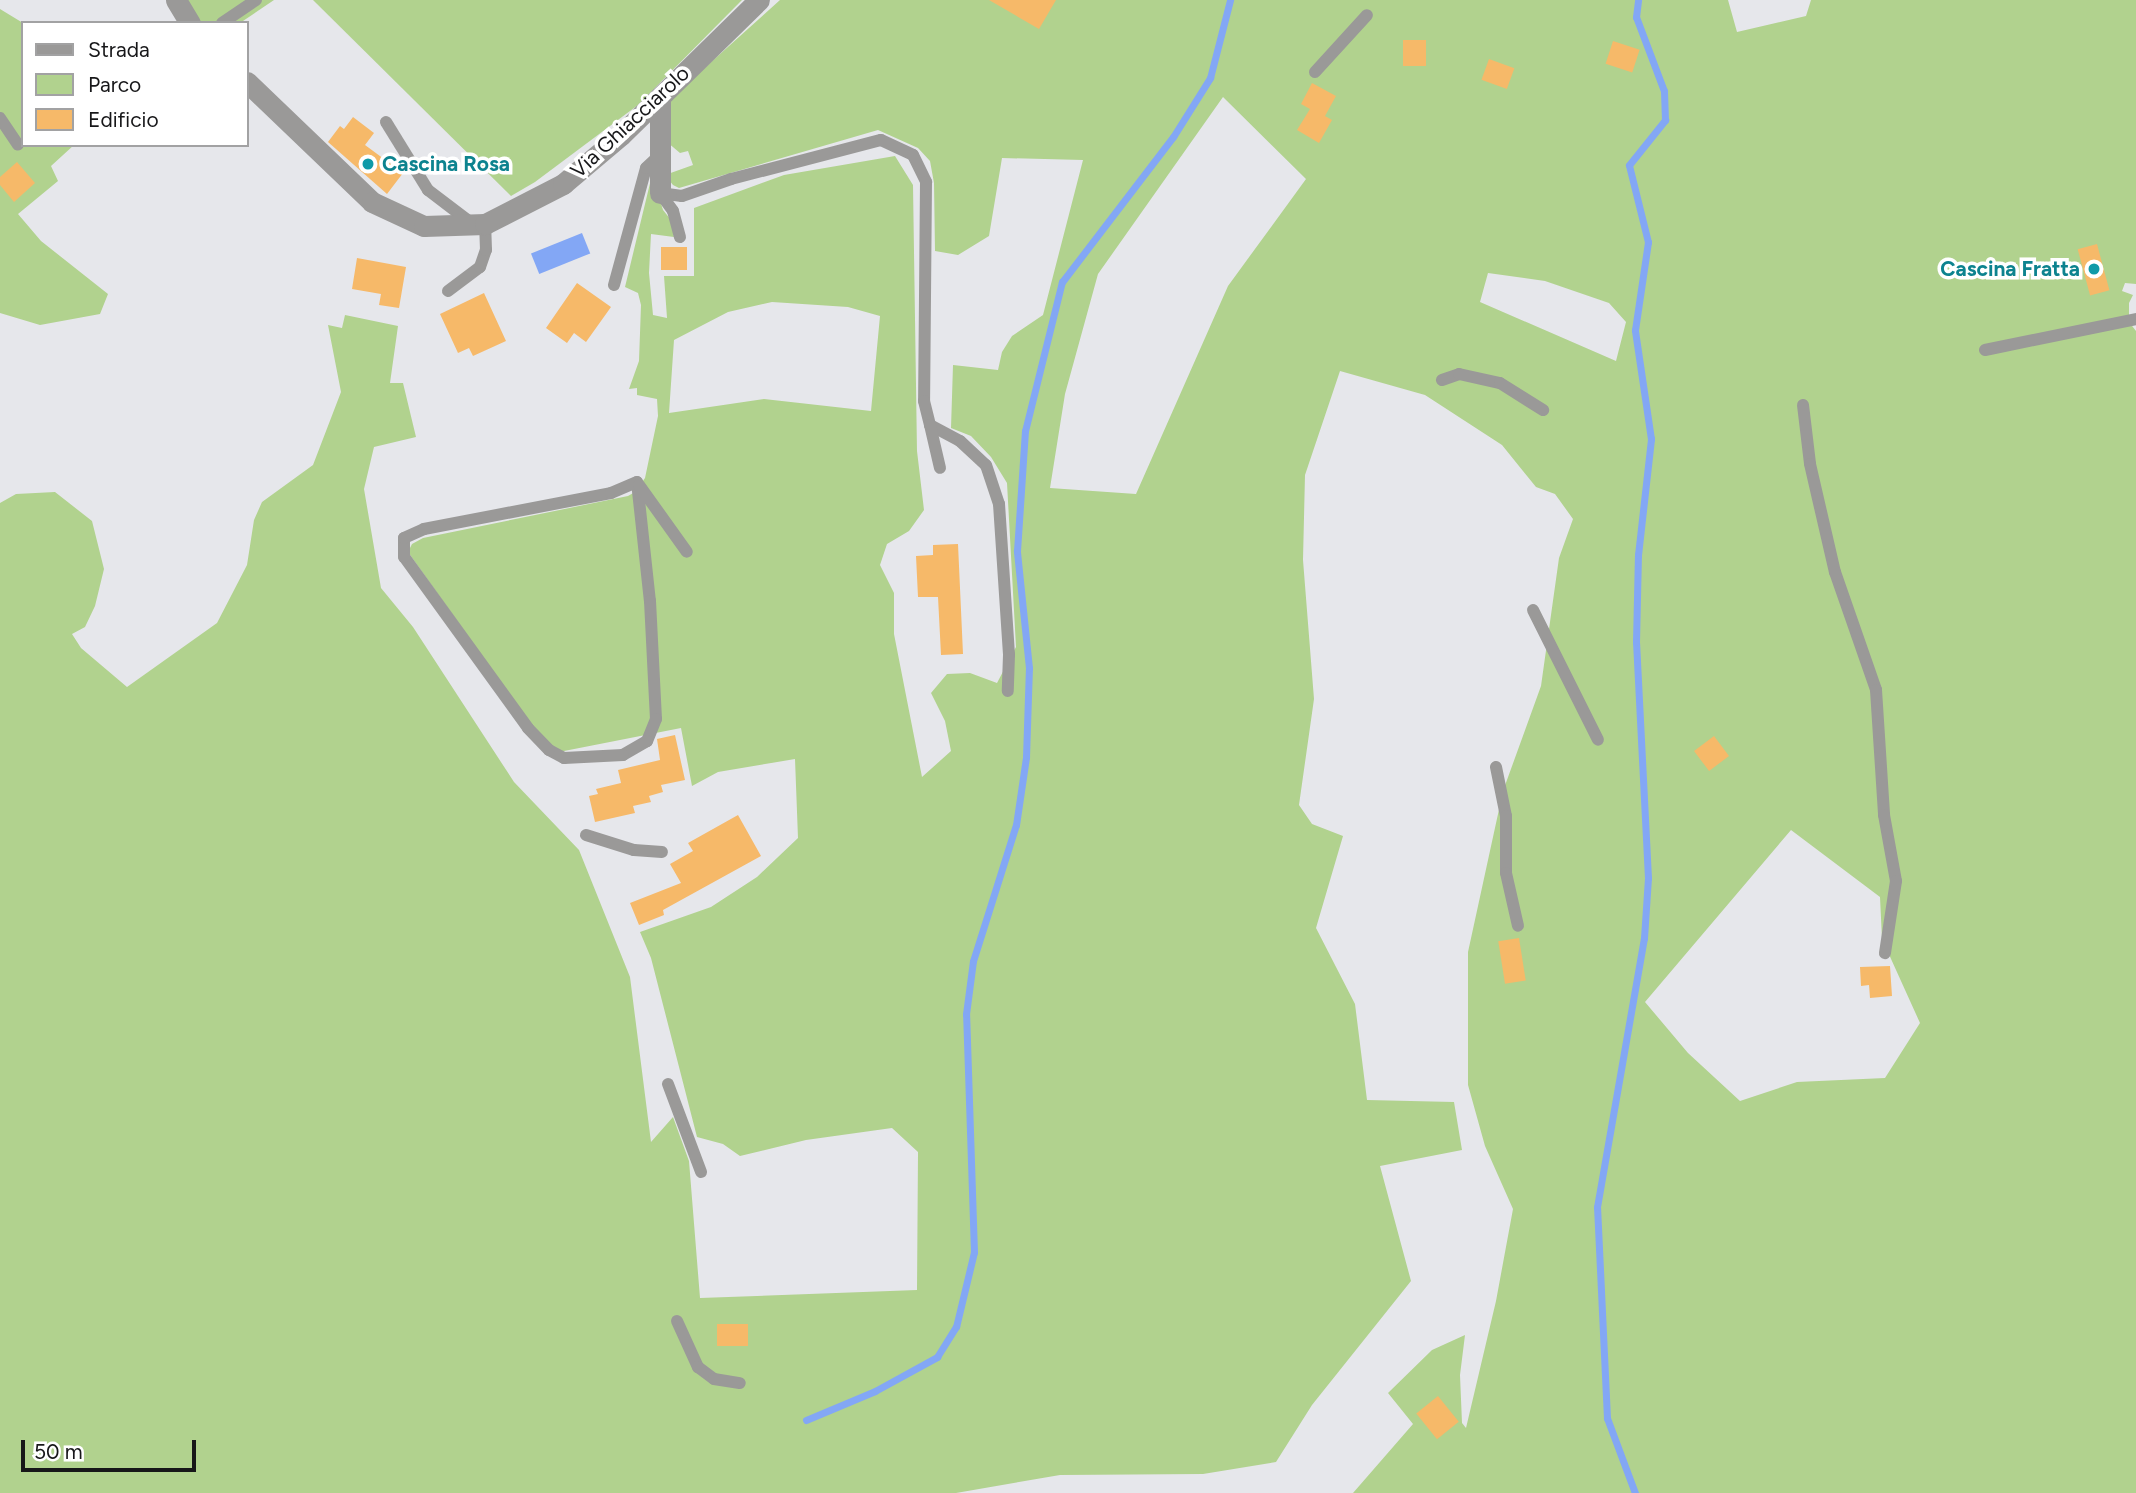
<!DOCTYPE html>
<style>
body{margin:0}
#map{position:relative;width:2136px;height:1493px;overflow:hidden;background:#e6e7eb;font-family:Figtree,sans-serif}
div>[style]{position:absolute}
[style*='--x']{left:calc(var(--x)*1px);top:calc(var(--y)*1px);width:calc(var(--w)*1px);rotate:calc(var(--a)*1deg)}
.green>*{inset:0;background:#b1d28e}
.water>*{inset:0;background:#83a7f5;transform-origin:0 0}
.stream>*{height:7px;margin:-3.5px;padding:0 3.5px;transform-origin:3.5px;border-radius:3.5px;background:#83a7f5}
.building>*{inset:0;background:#f6b969;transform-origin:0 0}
.lane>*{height:12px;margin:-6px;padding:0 6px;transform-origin:6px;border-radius:6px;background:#9a9998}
.street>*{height:21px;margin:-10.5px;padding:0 10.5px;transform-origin:10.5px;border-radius:10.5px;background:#9a9998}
.dots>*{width:19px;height:19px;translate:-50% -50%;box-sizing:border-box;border:4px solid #fff;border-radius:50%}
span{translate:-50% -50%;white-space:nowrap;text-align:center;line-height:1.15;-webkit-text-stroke:7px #fff;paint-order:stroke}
.street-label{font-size:21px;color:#171719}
.culture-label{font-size:21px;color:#0d838f;font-weight:700}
.left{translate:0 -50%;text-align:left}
.right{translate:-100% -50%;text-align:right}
.legend{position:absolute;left:21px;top:21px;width:228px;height:126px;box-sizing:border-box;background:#fff;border:2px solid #a2a2a3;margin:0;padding:9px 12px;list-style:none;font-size:21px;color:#171719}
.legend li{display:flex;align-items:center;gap:14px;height:35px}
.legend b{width:35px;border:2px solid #a2a2a3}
.scale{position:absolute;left:21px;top:1440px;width:175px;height:32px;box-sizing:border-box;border:4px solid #171719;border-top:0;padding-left:9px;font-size:21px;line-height:24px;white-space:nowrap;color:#171719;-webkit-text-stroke:5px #fff;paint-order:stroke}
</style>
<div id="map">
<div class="green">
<i style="clip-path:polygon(185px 0,274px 0,240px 23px,201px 23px)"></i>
<i style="clip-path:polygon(313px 0,742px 0,638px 105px,535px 182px,511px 196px)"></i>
<i style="clip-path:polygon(evenodd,780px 0,1728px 0,1737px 32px,1806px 16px,1811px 0,2136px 0,2136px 284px,2125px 283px,2122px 291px,2133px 295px,2129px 303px,2129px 322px,2136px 331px,2136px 1493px,1353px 1493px,1413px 1424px,1388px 1393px,1432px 1350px,1465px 1335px,1460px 1375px,1462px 1423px,1466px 1428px,1496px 1301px,1513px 1209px,1485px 1146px,1468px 1085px,1468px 952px,1503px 791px,1541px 686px,1559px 558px,1573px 519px,1555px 494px,1536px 487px,1502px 445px,1425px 395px,1340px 371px,1305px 475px,1303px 560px,1314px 699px,1299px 805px,1312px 824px,1343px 836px,1316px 928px,1355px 1004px,1367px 1100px,1454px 1102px,1462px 1150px,1380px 1166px,1411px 1281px,1312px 1405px,1276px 1462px,1203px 1474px,1060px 1475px,956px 1493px,0 1493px,0 503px,16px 494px,55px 492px,92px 521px,104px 569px,95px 606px,85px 627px,72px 634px,81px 648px,127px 687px,217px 623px,247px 565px,254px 520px,262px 502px,313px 465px,341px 392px,328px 325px,342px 328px,345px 315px,398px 326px,390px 383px,403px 383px,416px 437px,374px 447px,364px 489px,381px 588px,413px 627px,514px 782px,579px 850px,630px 977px,651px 1142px,673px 1117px,689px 1161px,700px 1298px,917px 1290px,918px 1152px,892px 1128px,806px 1140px,740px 1156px,723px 1144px,697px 1137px,651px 958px,640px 932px,711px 907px,757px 877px,798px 838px,795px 759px,718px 772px,692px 786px,681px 728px,559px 752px,532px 726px,408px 552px,412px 544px,423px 538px,628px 496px,635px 492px,645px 478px,658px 416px,657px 399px,637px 395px,637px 388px,629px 389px,639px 361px,641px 305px,638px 293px,625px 287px,652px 175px,663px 210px,671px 220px,674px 237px,651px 234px,649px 273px,653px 315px,667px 318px,664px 276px,694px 276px,694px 208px,784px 175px,895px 156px,913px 185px,917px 451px,924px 510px,909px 531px,887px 544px,880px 565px,894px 593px,894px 634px,922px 777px,951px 751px,945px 721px,931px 693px,947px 674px,970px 673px,997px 683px,1016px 647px,1007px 483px,991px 457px,971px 436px,951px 428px,953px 365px,998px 370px,1002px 352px,1012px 336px,1043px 315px,1083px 160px,1002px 158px,989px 236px,958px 255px,935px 251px,934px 183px,930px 161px,918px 148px,878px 130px,679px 188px,673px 185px,665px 175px,693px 165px,688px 151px,680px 153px,667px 142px,670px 99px,780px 0,1223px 97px,1306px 179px,1228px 286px,1136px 494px,1050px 488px,1065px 394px,1098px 274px,1223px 97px,780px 0,1488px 273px,1545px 281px,1609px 303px,1626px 322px,1616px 361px,1480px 302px,1488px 273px,780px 0,772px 302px,848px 307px,880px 316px,871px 411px,764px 399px,669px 413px,674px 340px,728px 312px,772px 302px,780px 0,1791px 830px,1880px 897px,1882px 939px,1920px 1023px,1885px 1078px,1797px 1082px,1740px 1101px,1688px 1053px,1645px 1002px,1791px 830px)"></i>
<i style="clip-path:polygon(0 9px,23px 23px,23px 145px,74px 145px,51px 166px,58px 181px,18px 214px,41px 241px,108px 294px,100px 314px,40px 325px,0 313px)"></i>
</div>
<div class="water">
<i style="left:582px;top:233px;width:22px;height:55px;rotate:68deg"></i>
</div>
<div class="stream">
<i style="--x:806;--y:1420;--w:75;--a:-22.8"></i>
<i style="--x:875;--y:1391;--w:71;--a:-28.7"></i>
<i style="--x:937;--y:1357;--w:36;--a:-58"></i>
<i style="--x:956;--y:1327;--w:77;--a:-76.5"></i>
<i style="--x:974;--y:1252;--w:238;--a:-91.9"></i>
<i style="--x:966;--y:1014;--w:53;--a:-82.5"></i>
<i style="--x:973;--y:961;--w:143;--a:-72.5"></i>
<i style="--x:1016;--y:825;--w:69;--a:-81.6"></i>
<i style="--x:1026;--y:757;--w:89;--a:-88.1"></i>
<i style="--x:1029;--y:668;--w:118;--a:-95.9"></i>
<i style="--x:1017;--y:551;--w:120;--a:-86.2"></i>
<i style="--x:1025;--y:431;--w:154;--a:-76.1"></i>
<i style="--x:1062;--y:282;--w:183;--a:-52.6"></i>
<i style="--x:1173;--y:137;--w:70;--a:-57.9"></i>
<i style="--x:1210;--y:78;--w:81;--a:-75.6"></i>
<i style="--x:1635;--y:1493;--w:80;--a:-110.5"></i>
<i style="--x:1607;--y:1418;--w:211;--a:-92.7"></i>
<i style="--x:1597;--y:1207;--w:273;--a:-80.1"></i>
<i style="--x:1644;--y:938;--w:60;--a:-86.2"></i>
<i style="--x:1648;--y:878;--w:236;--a:-92.9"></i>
<i style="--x:1636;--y:642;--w:87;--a:-88.7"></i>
<i style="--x:1638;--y:555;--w:117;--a:-83.6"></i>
<i style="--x:1651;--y:439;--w:110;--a:-98.4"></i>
<i style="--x:1635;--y:330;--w:89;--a:-81.6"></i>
<i style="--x:1648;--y:242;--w:79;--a:-103.9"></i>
<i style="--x:1629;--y:165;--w:58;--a:-51.3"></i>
<i style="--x:1665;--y:120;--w:29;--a:-92"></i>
<i style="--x:1664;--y:91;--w:79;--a:-110.7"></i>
<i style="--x:1636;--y:17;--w:17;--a:-83"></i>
</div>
<div class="building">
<i style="clip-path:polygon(989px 0,1056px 0,1039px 29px)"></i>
<i style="left:1403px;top:40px;width:23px;height:26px"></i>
<i style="left:1613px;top:41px;width:28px;height:24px;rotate:18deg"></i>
<i style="left:1489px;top:59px;width:27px;height:22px;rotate:20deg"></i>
<i style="clip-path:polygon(1312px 83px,1336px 96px,1325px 116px,1332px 120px,1319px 143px,1297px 130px,1310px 109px,1301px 104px)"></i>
<i style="clip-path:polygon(353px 117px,374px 133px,365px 145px,403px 173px,387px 194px,328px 142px,340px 126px,344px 129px)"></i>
<i style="clip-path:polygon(17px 162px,35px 183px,14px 202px,0 185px,0 177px)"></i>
<i style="left:2097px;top:244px;width:48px;height:20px;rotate:75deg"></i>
<i style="left:661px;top:247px;width:26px;height:23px"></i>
<i style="clip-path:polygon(357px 258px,406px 267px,399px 308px,379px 305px,381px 294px,352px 289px)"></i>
<i style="clip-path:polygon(577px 283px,611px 307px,586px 342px,574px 333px,567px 343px,546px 328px)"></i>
<i style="clip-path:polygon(484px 293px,506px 341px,473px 356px,469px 348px,458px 353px,440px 314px)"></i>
<i style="clip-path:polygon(958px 544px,963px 654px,941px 655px,938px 597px,918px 597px,916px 556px,933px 555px,933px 545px)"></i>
<i style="clip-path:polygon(675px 735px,685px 780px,661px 785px,663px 792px,649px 796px,651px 802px,633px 806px,635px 813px,595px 822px,589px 796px,598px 794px,596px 789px,621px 783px,618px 770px,660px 760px,657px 739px)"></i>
<i style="left:1714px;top:736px;width:25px;height:25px;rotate:53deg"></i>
<i style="clip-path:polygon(738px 815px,761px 856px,663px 910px,664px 915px,639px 925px,630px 903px,681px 883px,670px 864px,693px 851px,688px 843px)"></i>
<i style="left:1519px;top:938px;width:43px;height:21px;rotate:81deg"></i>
<i style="clip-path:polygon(1890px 966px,1892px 996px,1870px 998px,1869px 985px,1861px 986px,1860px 967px)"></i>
<i style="left:717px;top:1324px;width:31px;height:22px"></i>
<i style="left:1438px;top:1396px;width:33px;height:28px;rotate:51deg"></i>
</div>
<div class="lane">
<i style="--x:222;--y:23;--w:41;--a:-34.1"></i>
<i style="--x:1315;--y:72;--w:77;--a:-47.6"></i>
<i style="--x:0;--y:118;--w:32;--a:56"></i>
<i style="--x:386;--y:122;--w:80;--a:58.3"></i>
<i style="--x:428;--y:190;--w:53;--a:37.3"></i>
<i style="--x:660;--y:193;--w:22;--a:8"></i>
<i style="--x:682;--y:196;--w:52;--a:-19.1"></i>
<i style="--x:731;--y:179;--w:155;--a:-14.6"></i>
<i style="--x:881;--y:140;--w:35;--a:25"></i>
<i style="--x:913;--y:155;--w:30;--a:64"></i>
<i style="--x:926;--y:182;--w:219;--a:90.5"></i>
<i style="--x:924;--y:401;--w:25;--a:76"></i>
<i style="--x:930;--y:425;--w:34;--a:28"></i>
<i style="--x:960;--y:441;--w:35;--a:43"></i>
<i style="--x:986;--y:465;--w:41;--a:71.6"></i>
<i style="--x:999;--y:504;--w:151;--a:86.2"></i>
<i style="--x:1009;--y:655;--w:36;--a:92"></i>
<i style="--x:660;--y:193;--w:22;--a:54"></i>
<i style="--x:673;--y:211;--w:27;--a:75"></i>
<i style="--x:614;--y:285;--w:121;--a:-74.7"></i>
<i style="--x:646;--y:168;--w:18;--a:-43"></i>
<i style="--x:448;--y:291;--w:40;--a:-37"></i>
<i style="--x:480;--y:267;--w:18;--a:-71"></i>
<i style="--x:486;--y:250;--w:26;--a:-92"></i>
<i style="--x:1985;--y:350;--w:154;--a:-11.6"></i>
<i style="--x:1442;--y:380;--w:18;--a:-19"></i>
<i style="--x:1459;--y:374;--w:42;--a:12.4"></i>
<i style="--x:1500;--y:383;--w:51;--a:32.1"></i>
<i style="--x:1803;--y:405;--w:59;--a:83.2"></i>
<i style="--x:1810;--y:464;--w:111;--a:77"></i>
<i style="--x:1835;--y:572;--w:125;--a:70.8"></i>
<i style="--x:1876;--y:690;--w:125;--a:86.3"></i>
<i style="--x:1884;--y:815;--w:67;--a:79.7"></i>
<i style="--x:1896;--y:881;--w:73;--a:98.7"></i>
<i style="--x:930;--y:425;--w:44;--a:76.9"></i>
<i style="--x:637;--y:482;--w:120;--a:83.8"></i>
<i style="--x:650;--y:601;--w:118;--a:87.1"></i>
<i style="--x:656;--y:719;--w:24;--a:112"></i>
<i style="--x:647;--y:741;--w:28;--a:150"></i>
<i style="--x:623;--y:755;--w:59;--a:177.1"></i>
<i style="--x:564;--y:758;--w:17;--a:-152"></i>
<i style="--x:549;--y:750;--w:30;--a:-134"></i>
<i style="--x:528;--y:728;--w:211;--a:-125.9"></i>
<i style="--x:404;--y:557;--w:19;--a:-90"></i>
<i style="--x:404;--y:538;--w:22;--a:-24"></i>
<i style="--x:424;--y:529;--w:190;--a:-10.9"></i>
<i style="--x:611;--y:493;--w:28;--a:-23"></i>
<i style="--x:639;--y:485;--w:82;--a:54.4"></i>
<i style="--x:1533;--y:610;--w:145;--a:63.4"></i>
<i style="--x:1496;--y:767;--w:50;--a:78.5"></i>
<i style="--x:1506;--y:816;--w:57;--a:90"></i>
<i style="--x:1506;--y:873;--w:54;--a:77.2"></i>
<i style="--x:586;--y:835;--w:50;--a:17.4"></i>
<i style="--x:634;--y:850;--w:28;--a:4"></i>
<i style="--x:668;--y:1084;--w:94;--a:69.4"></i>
<i style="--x:677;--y:1321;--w:51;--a:65.5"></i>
<i style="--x:698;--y:1367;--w:20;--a:37"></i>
<i style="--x:714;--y:1379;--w:26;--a:9"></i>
</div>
<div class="street">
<i style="--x:176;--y:0;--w:27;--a:59"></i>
<i style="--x:247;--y:82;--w:173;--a:43.8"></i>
<i style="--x:372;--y:202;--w:57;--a:24.8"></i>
<i style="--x:424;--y:226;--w:61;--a:-1.9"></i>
<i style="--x:485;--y:224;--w:88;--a:-27.1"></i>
<i style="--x:563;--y:184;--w:76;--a:-40.2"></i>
<i style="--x:621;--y:135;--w:193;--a:-44.4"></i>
<i style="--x:660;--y:193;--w:96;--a:-90"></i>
</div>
<div class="dots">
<i style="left:368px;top:164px;background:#0f9aa8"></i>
<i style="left:2094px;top:269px;background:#0f9aa8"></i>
</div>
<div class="street-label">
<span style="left:630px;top:122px;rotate:-43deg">Via Ghiacciarolo</span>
</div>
<div class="culture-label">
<span class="left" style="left:382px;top:164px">Cascina Rosa</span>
<span class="right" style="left:2080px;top:269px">Cascina Fratta</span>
</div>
<ul class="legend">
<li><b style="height:9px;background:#9a9998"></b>Strada</li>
<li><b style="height:19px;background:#b1d28e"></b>Parco</li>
<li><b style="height:19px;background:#f6b969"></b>Edificio</li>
</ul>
<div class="scale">50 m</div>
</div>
